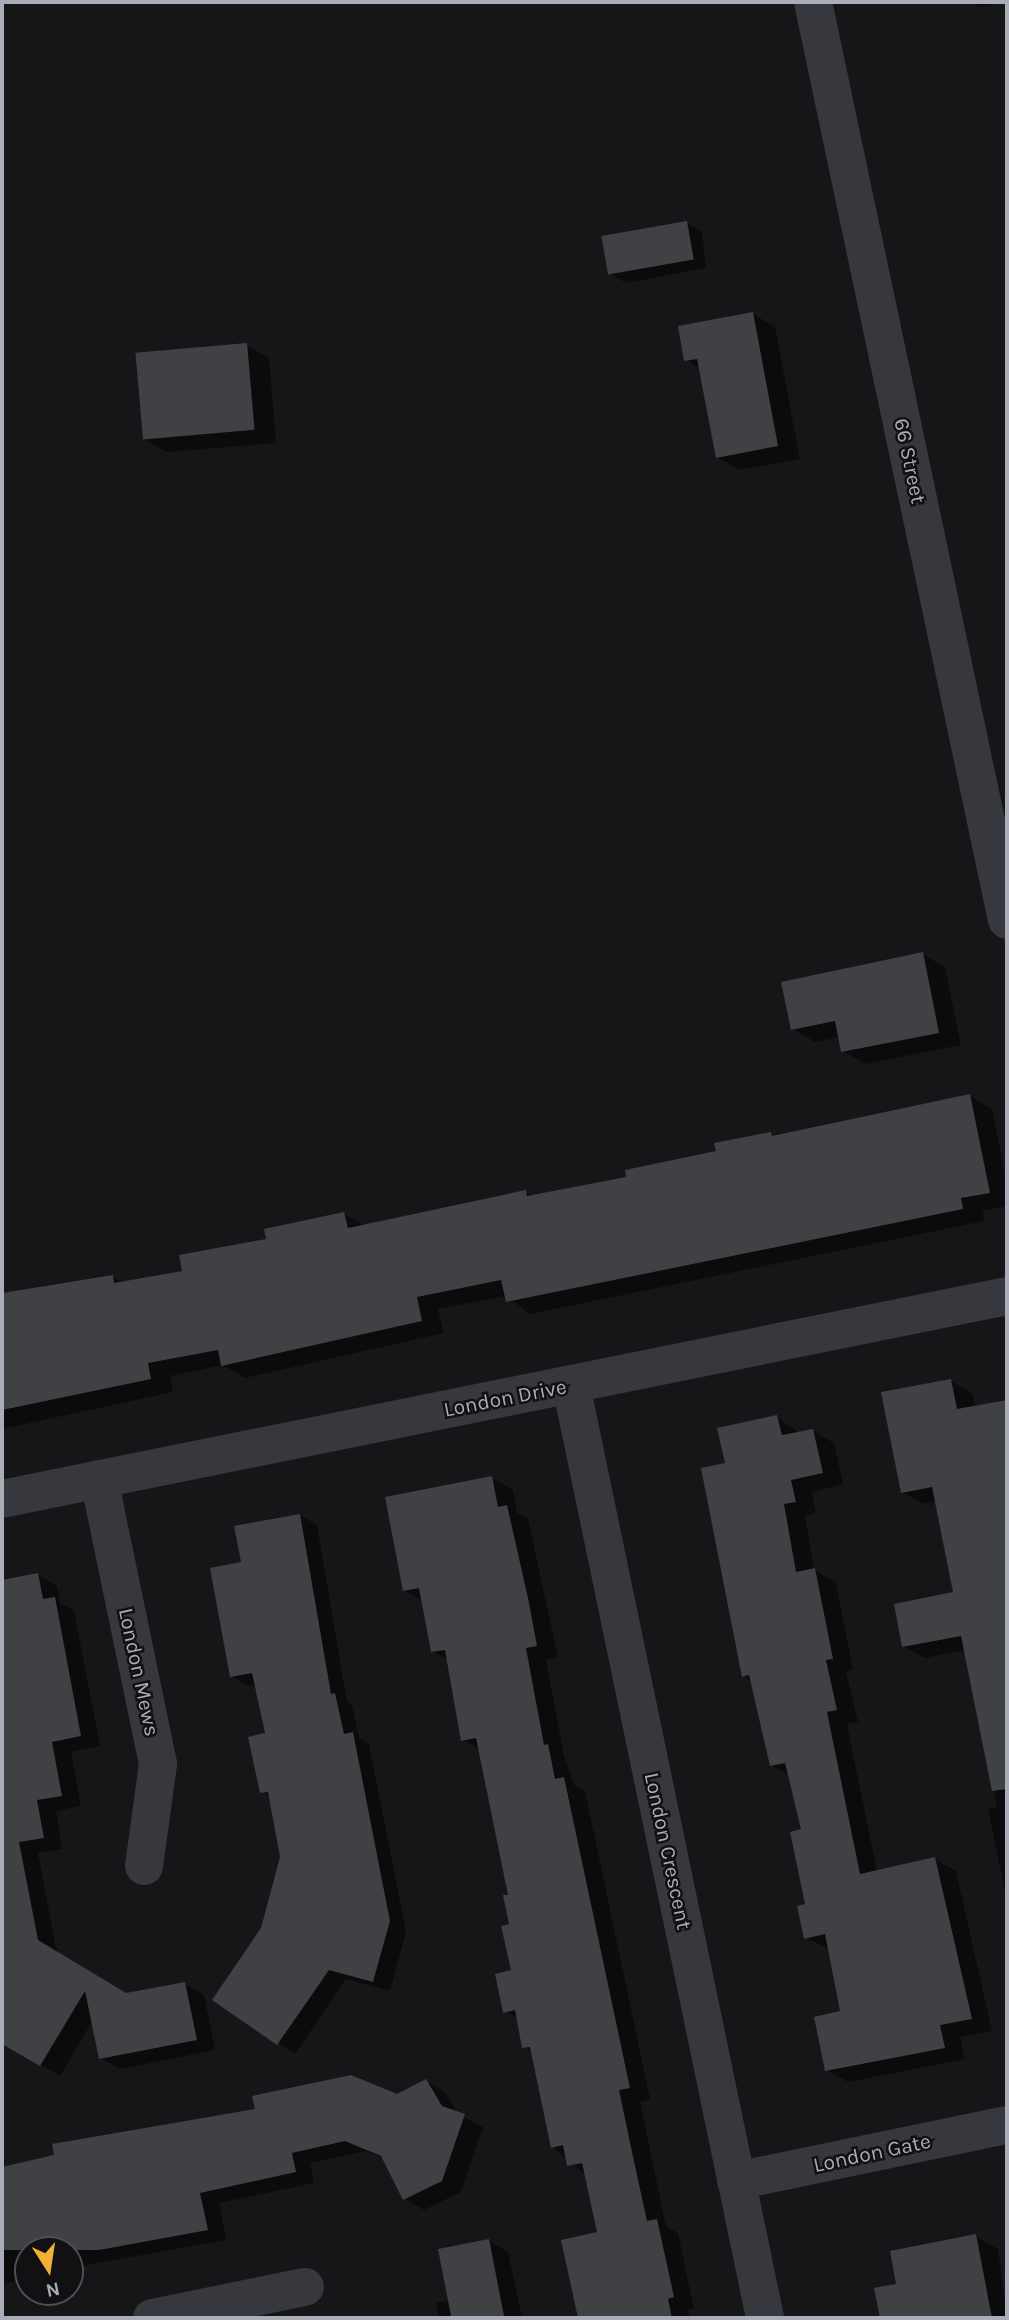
<!DOCTYPE html>
<style>
body{margin:0}
#map{position:relative;width:1009px;height:2320px;overflow:hidden;background:#161618;font-family:Karla,sans-serif}
div>[style]{position:absolute}
[style*='--x']{left:calc(var(--x)*1px);top:calc(var(--y)*1px);width:calc(var(--w)*1px);rotate:calc(var(--a)*1deg)}
.shadow>*{inset:0;background:#0007}
.building>*{inset:0;background:#404145;transform-origin:0 0}
.minor>*{height:38px;margin:-19px;padding:0 19px;transform-origin:19px;border-radius:19px;background:#37383d}
span{translate:-50% -50%;white-space:nowrap;text-align:center;line-height:1.15;-webkit-text-stroke:5px #111113;paint-order:stroke}
.street-label{font-size:21px;color:#a8adb8}
.frame{position:absolute;inset:0;border:4px solid #a8adb8;pointer-events:none}
.north{position:absolute;left:14px;top:2236px;width:70px;height:70px;box-sizing:border-box;background:#111113;border:2px solid #4d4f55;border-radius:50%;rotate:168deg;font-size:19px;font-weight:700;line-height:28px;text-align:center;color:#a8adb8}
.north::after{content:'';display:block;margin:auto;width:24px;height:32px;background:#f2b134;clip-path:polygon(50% 0,100% 100%,50% 72%,0 100%)}
</style>
<div id="map">
<div class="shadow">
<i style="clip-path:polygon(970px 2px,1004px 2px,980px 7px)"></i>
<i style="clip-path:polygon(687px 223px,702px 232px,706px 268px,626px 283px,610px 274px)"></i>
<i style="clip-path:polygon(753px 314px,775px 327px,800px 459px,740px 470px,717px 457px,700px 368px,686px 360px)"></i>
<i style="clip-path:polygon(246px 345px,269px 358px,276px 443px,166px 452px,144px 439px)"></i>
<i style="clip-path:polygon(922px 954px,945px 967px,961px 1045px,865px 1064px,843px 1051px,840px 1037px,815px 1042px,793px 1029px)"></i>
<i style="clip-path:polygon(970px 1096px,992px 1109px,1007px 1185px,1007px 1206px,983px 1211px,984px 1221px,530px 1314px,506px 1296px,438px 1309px,444px 1333px,245px 1378px,223px 1365px,170px 1376px,173px 1392px,2px 1429px,2px 1295px,53px 1284px,58px 1287px,113px 1277px,123px 1283px,184px 1272px,344px 1214px,365px 1226px,526px 1192px,533px 1196px,628px 1178px,771px 1134px,776px 1137px)"></i>
<i style="clip-path:polygon(951px 1381px,972px 1393px,975px 1408px,1007px 1401px,1007px 1902px,988px 1809px,997px 1807px,966px 1650px,925px 1658px,903px 1646px,955px 1593px,936px 1501px,923px 1504px,902px 1492px)"></i>
<i style="clip-path:polygon(777px 1417px,799px 1433px,813px 1431px,834px 1443px,843px 1484px,812px 1492px,816px 1513px,805px 1516px,814px 1570px,836px 1582px,853px 1670px,846px 1672px,858px 1722px,847px 1724px,877px 1872px,934px 1859px,956px 1871px,992px 2031px,960px 2037px,965px 2059px,848px 2082px,827px 2070px,842px 2013px,830px 1949px,806px 1938px,803px 1831px,789px 1775px,771px 1765px,752px 1681px,743px 1676px,727px 1464px)"></i>
<i style="clip-path:polygon(492px 1478px,513px 1490px,517px 1513px,528px 1519px,558px 1657px,546px 1660px,564px 1756px,574px 1785px,585px 1791px,650px 2099px,640px 2102px,666px 2226px,678px 2233px,694px 2309px,688px 2310px,690px 2318px,585px 2318px,568px 2240px,599px 2234px,586px 2175px,553px 2147px,533px 2052px,524px 2047px,519px 2019px,505px 2011px,513px 1972px,510px 1896px,480px 1750px,463px 1740px,448px 1660px,432px 1651px,423px 1601px,404px 1590px)"></i>
<i style="clip-path:polygon(300px 1515px,317px 1525px,347px 1702px,352px 1705px,359px 1738px,369px 1744px,406px 1932px,390px 1991px,346px 1979px,295px 2054px,214px 2000px,263px 1928px,282px 1857px,271px 1797px,262px 1792px,267px 1735px,256px 1685px,248px 1686px,231px 1676px,243px 1563px)"></i>
<i style="clip-path:polygon(38px 1575px,57px 1586px,60px 1603px,74px 1610px,100px 1746px,71px 1752px,81px 1806px,56px 1811px,62px 1849px,38px 1853px,57px 1953px,126px 1995px,185px 1984px,204px 1995px,215px 2050px,120px 2069px,101px 2058px,93px 2020px,60px 2076px,2px 2042px,2px 1991px,22px 1957px,2px 1961px,2px 1582px)"></i>
<i style="clip-path:polygon(426px 2081px,445px 2092px,458px 2114px,483px 2127px,461px 2192px,424px 2210px,405px 2199px,385px 2159px,366px 2151px,310px 2163px,314px 2183px,219px 2203px,226px 2240px,70px 2268px,70px 2250px,28px 2250px,28px 2278px,2px 2284px,2px 2169px,397px 2096px)"></i>
<i style="clip-path:polygon(975px 2236px,998px 2249px,1007px 2318px,882px 2318px,877px 2290px,898px 2286px)"></i>
<i style="clip-path:polygon(489px 2241px,508px 2252px,522px 2318px,439px 2318px,436px 2303px,450px 2300px)"></i>
</div>
<div class="building">
<i style="left:687px;top:221px;width:39px;height:87px;rotate:80deg"></i>
<i style="clip-path:polygon(753px 312px,778px 446px,716px 458px,697px 359px,684px 361px,678px 326px)"></i>
<i style="left:247px;top:343px;width:87px;height:112px;rotate:85deg"></i>
<i style="clip-path:polygon(923px 952px,939px 1033px,841px 1052px,835px 1021px,791px 1030px,781px 982px)"></i>
<i style="clip-path:polygon(970px 1094px,990px 1193px,961px 1198px,963px 1209px,506px 1302px,501px 1280px,417px 1297px,422px 1321px,221px 1366px,218px 1350px,148px 1363px,151px 1379px,2px 1410px,2px 1293px,113px 1275px,114px 1283px,182px 1271px,179px 1255px,266px 1239px,264px 1229px,344px 1212px,348px 1228px,526px 1190px,527px 1196px,626px 1177px,625px 1170px,716px 1151px,714px 1143px,771px 1132px,772px 1136px)"></i>
<i style="clip-path:polygon(951px 1379px,957px 1409px,1007px 1400px,1007px 1789px,992px 1791px,961px 1636px,902px 1647px,894px 1604px,953px 1592px,932px 1487px,901px 1493px,881px 1392px)"></i>
<i style="clip-path:polygon(777px 1415px,782px 1435px,813px 1429px,823px 1473px,791px 1480px,796px 1502px,784px 1504px,796px 1572px,815px 1568px,833px 1659px,826px 1660px,837px 1710px,827px 1712px,860px 1874px,935px 1857px,972px 2019px,940px 2025px,945px 2048px,825px 2071px,814px 2017px,840px 2011px,825px 1934px,804px 1939px,797px 1906px,805px 1904px,790px 1832px,801px 1829px,785px 1763px,770px 1766px,749px 1675px,742px 1677px,701px 1468px,725px 1463px,717px 1428px)"></i>
<i style="clip-path:polygon(492px 1476px,498px 1507px,507px 1505px,528px 1598px,537px 1646px,526px 1648px,544px 1745px,548px 1744px,555px 1779px,564px 1777px,630px 2088px,619px 2090px,632px 2152px,647px 2221px,657px 2219px,674px 2297px,668px 2299px,672px 2318px,578px 2318px,561px 2240px,597px 2232px,582px 2163px,567px 2166px,563px 2145px,551px 2148px,530px 2047px,522px 2048px,515px 2010px,503px 2013px,495px 1974px,511px 1970px,501px 1926px,509px 1924px,503px 1895px,508px 1895px,476px 1738px,461px 1741px,445px 1650px,431px 1652px,419px 1588px,403px 1591px,385px 1497px)"></i>
<i style="clip-path:polygon(300px 1514px,331px 1694px,335px 1693px,344px 1734px,353px 1732px,390px 1921px,373px 1982px,329px 1970px,277px 2045px,212px 2000px,261px 1928px,280px 1857px,268px 1792px,260px 1793px,248px 1737px,265px 1733px,252px 1673px,230px 1677px,210px 1568px,241px 1562px,234px 1526px)"></i>
<i style="clip-path:polygon(38px 1573px,43px 1599px,55px 1597px,81px 1736px,52px 1742px,62px 1796px,37px 1800px,44px 1838px,19px 1842px,38px 1940px,126px 1993px,185px 1982px,197px 2040px,99px 2059px,85px 1991px,40px 2066px,2px 2044px,2px 1580px)"></i>
<i style="clip-path:polygon(351px 2075px,397px 2094px,426px 2079px,442px 2106px,465px 2114px,442px 2181px,403px 2200px,381px 2156px,345px 2141px,292px 2153px,296px 2172px,200px 2193px,208px 2230px,99px 2250px,2px 2250px,2px 2167px,54px 2155px,52px 2144px,255px 2109px,252px 2096px)"></i>
<i style="clip-path:polygon(976px 2234px,992px 2318px,880px 2318px,874px 2288px,896px 2284px,890px 2251px)"></i>
<i style="left:489px;top:2239px;width:81px;height:52px;rotate:79deg"></i>
</div>
<div class="minor">
<i style="--x:813;--y:2;--w:938;--a:78.07"></i>
<i style="--x:571;--y:1385;--w:953;--a:78.25"></i>
<i style="--x:99;--y:1479;--w:291;--a:78.3"></i>
<i style="--x:158;--y:1764;--w:103;--a:97.8"></i>
<i style="--x:2;--y:1499;--w:1025;--a:-11.42"></i>
<i style="--x:736;--y:2181;--w:277;--a:-11.7"></i>
<i style="--x:152;--y:2318;--w:156;--a:-11.5"></i>
</div>
<div class="street-label">
<span style="left:910px;top:461px;rotate:78deg">66 Street</span>
<span style="left:505px;top:1398px;rotate:-11deg">London Drive</span>
<span style="left:139px;top:1672px;rotate:78deg">London Mews</span>
<span style="left:668px;top:1851px;rotate:78deg">London Crescent</span>
<span style="left:872px;top:2153px;rotate:-12deg">London Gate</span>
</div>
<div class="frame"></div>
<div class="north">N</div>
</div>
